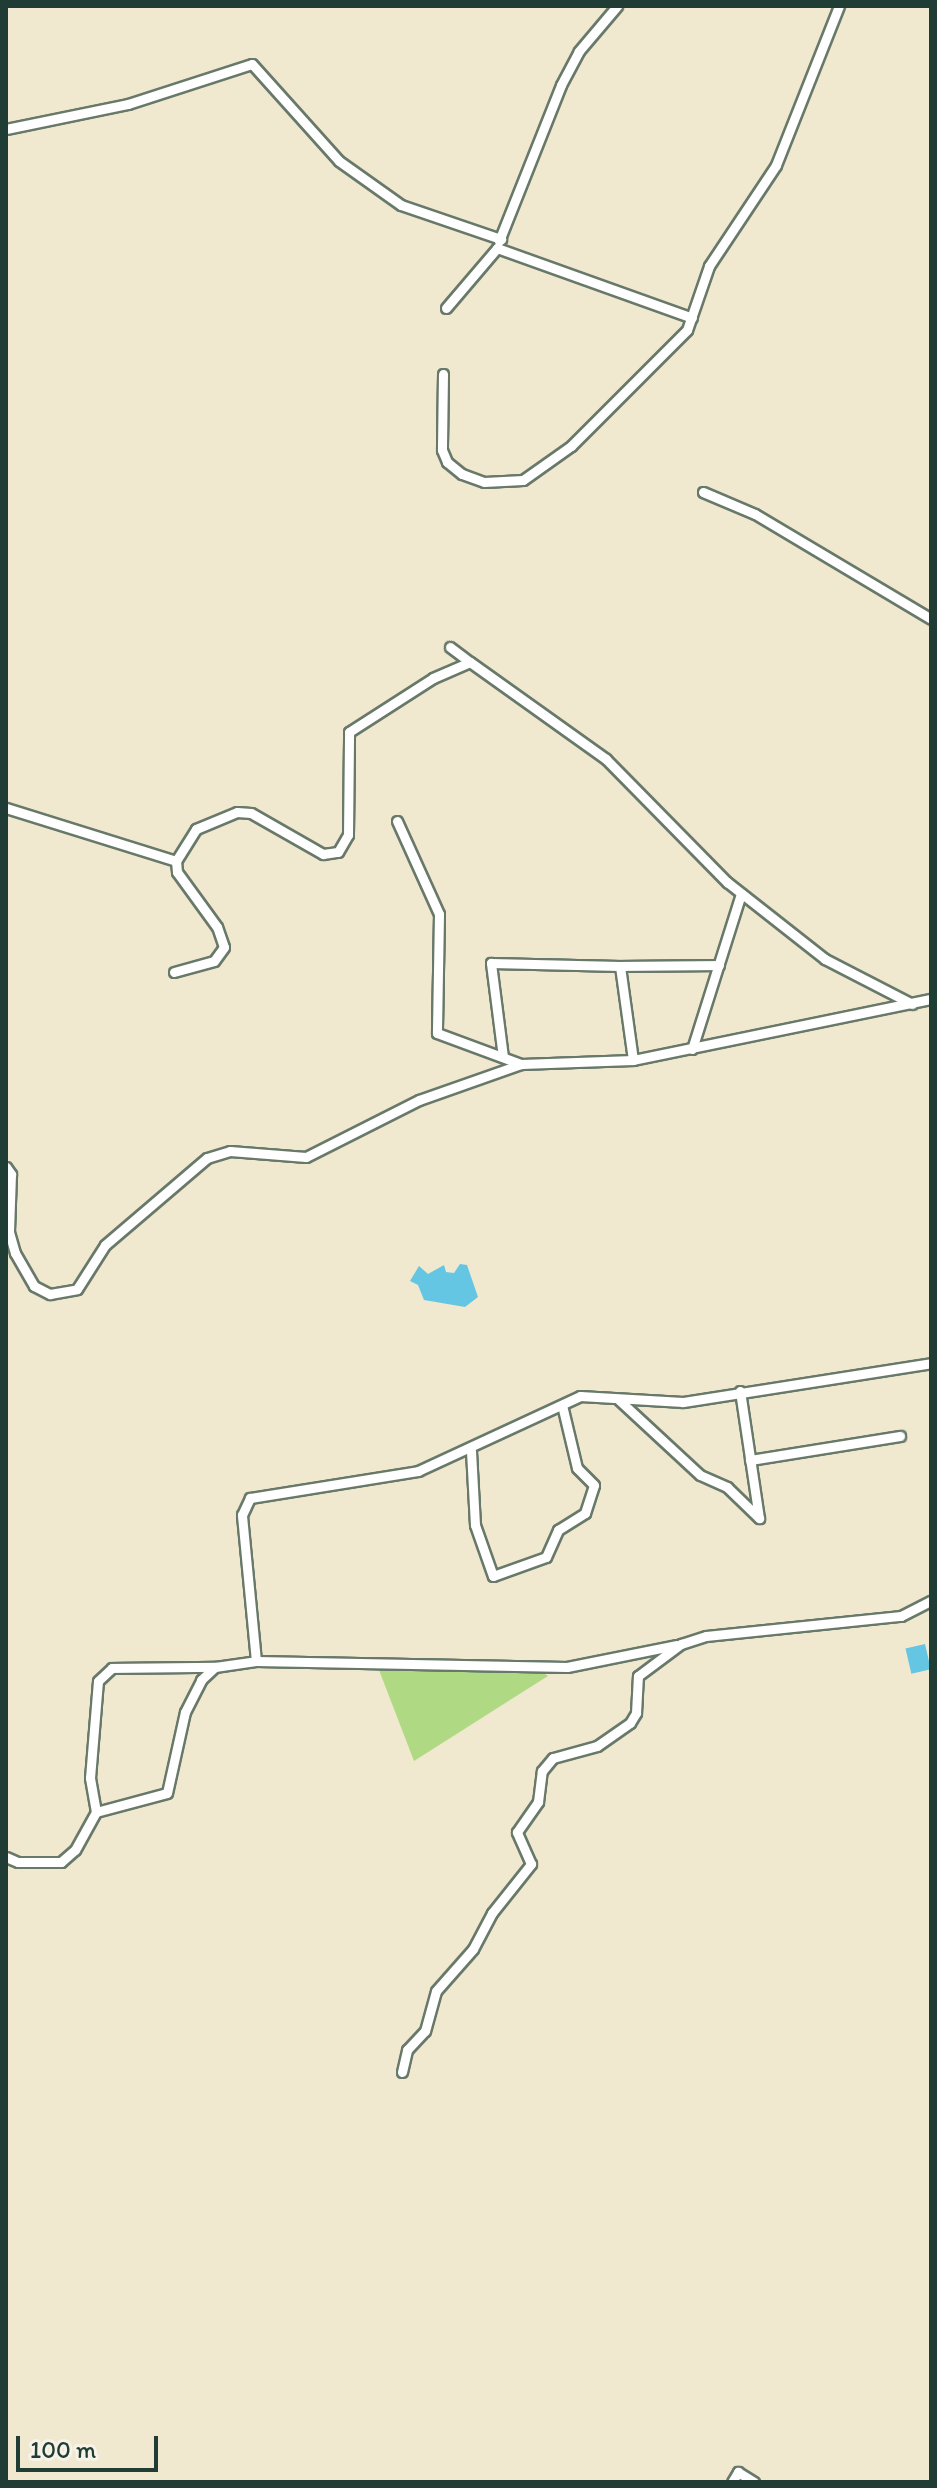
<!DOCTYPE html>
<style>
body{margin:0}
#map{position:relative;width:937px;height:2488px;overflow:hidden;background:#f0e8cf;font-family:Itim,sans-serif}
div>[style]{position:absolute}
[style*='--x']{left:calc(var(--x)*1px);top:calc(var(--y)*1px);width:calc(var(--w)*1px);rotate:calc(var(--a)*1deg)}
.green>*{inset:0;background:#b0d984}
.water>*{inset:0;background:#65c6e3;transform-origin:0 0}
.roads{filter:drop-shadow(2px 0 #68796a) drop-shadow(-2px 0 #68796a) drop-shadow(0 2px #68796a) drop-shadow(0 -2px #68796a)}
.minor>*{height:9px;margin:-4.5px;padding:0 4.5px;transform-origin:4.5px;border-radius:4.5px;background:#fff}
span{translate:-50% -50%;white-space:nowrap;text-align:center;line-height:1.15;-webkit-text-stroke:6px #f7f3e8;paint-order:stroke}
.frame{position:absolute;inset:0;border:8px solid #1f3d34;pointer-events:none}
.scale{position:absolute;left:16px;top:2436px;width:142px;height:36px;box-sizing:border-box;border:4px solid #1f3d34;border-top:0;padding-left:10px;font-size:24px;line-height:28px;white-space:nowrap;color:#1f3d34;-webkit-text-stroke:6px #f7f3e8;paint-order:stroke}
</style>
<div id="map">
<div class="green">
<i style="clip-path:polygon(405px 1666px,539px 1670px,548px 1676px,414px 1761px,379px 1670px)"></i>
</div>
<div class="water">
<i style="clip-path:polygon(460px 1264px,467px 1265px,478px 1297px,465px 1307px,424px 1300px,418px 1285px,410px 1281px,419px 1266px,428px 1274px,444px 1265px,446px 1272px,454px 1273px)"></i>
<i style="left:925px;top:1644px;width:26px;height:20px;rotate:77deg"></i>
</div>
<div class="roads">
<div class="minor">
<i style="--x:6;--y:129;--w:125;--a:-11.6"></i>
<i style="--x:128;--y:104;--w:130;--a:-17.9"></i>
<i style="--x:252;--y:64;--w:130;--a:48.1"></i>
<i style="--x:339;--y:161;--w:76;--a:35.4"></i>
<i style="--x:401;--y:205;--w:106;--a:18.8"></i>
<i style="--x:499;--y:241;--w:168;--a:-68.3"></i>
<i style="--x:561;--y:85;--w:38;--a:-62"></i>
<i style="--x:579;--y:51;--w:59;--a:-49.8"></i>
<i style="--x:446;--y:308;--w:79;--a:-49.6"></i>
<i style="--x:497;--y:248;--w:207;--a:19.7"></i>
<i style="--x:443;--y:374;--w:76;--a:90.8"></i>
<i style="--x:442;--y:450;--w:13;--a:67"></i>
<i style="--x:447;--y:462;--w:19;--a:39"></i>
<i style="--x:462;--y:474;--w:23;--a:20"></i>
<i style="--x:484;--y:482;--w:39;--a:-3"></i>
<i style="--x:523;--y:480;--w:59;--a:-35.3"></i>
<i style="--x:571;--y:446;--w:164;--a:-45"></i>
<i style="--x:687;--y:330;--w:68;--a:-71"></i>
<i style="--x:709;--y:266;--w:121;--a:-56.4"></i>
<i style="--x:776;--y:165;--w:171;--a:-68.4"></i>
<i style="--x:703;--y:492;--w:56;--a:22.9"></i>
<i style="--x:755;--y:514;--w:205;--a:30.8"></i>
<i style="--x:450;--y:647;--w:25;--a:37"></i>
<i style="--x:6;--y:808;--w:178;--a:17.3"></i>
<i style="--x:397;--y:821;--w:102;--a:65.7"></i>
<i style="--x:439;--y:914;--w:119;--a:91"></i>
<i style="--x:437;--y:1033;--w:90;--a:20.3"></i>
<i style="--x:174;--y:972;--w:41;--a:-15.4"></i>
<i style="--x:214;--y:961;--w:17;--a:-54"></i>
<i style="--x:224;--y:947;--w:21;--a:-109"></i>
<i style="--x:217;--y:927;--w:68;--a:-126"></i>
<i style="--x:177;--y:872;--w:11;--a:-95"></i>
<i style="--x:176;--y:861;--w:38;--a:-58"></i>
<i style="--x:196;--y:829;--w:44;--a:-22.5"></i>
<i style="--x:237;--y:812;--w:14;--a:4"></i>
<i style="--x:251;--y:813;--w:83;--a:29.7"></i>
<i style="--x:323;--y:854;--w:15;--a:-8"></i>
<i style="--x:338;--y:852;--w:20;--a:-60"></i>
<i style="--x:348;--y:835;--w:103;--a:-89.4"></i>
<i style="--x:349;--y:732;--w:100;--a:-32.7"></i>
<i style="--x:433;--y:678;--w:40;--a:-23.4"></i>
<i style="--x:470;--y:662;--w:167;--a:35.5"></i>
<i style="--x:606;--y:759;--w:173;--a:45.5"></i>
<i style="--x:727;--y:882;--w:125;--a:38.2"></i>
<i style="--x:825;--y:959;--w:98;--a:27.3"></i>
<i style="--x:692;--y:1049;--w:163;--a:-72.5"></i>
<i style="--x:503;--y:1057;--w:95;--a:-97.3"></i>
<i style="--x:491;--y:963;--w:129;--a:1.3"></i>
<i style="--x:633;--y:1060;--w:95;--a:-97.9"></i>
<i style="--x:620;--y:966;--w:99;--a:-0.6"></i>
<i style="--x:6;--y:1167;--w:9;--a:54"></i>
<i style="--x:11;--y:1174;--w:58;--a:92"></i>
<i style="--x:9;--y:1232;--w:22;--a:74"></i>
<i style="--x:15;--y:1253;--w:38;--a:60"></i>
<i style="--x:34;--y:1286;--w:18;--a:27"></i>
<i style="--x:50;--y:1294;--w:27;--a:-10"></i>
<i style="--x:77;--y:1289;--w:52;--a:-57.5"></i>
<i style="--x:105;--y:1245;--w:134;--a:-40.5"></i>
<i style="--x:207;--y:1158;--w:24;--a:-17"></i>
<i style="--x:230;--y:1151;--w:76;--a:4.5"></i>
<i style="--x:306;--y:1157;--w:127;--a:-26.8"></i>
<i style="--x:419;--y:1100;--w:108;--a:-19.4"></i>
<i style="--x:521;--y:1064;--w:112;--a:-2"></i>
<i style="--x:633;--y:1060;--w:304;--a:-11.6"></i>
<i style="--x:740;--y:1391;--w:128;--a:81.5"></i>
<i style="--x:619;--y:1400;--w:110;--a:42.8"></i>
<i style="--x:700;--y:1475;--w:30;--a:24"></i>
<i style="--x:727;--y:1487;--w:45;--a:44.1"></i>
<i style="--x:471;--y:1451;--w:74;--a:86.9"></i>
<i style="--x:475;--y:1525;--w:54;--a:70.6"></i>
<i style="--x:493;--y:1576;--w:56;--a:-19.7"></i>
<i style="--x:546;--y:1557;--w:30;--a:-66"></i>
<i style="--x:558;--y:1530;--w:32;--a:-32"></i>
<i style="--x:585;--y:1513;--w:29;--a:-72"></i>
<i style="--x:594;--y:1485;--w:24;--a:-135"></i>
<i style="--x:577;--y:1468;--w:65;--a:-103.4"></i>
<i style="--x:750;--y:1460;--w:152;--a:-9.1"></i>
<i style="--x:256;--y:1661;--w:147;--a:-95.5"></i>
<i style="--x:242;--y:1515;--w:19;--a:-65"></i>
<i style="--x:250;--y:1498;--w:170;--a:-9.1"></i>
<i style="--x:418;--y:1471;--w:179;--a:-24.8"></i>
<i style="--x:580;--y:1396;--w:103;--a:3.3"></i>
<i style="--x:683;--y:1402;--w:251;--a:-8.9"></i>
<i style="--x:96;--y:1812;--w:35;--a:-100"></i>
<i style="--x:90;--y:1778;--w:97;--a:-85.3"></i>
<i style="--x:98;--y:1681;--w:19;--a:-43"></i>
<i style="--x:112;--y:1668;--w:103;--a:-0.6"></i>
<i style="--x:6;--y:1857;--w:13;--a:23"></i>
<i style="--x:18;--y:1862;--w:43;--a:0"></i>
<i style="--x:61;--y:1862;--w:18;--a:-41"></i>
<i style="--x:75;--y:1850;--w:43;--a:-61.1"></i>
<i style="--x:96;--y:1812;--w:73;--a:-15"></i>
<i style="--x:167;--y:1793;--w:83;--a:-77.5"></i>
<i style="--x:185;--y:1712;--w:36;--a:-63"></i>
<i style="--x:201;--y:1680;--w:19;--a:-43"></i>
<i style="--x:215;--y:1667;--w:41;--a:-8.3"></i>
<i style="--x:256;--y:1661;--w:311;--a:1.1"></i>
<i style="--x:567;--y:1667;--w:111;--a:-11.4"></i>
<i style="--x:402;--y:2072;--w:23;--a:-77"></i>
<i style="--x:407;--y:2050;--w:26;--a:-47"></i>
<i style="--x:425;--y:2031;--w:41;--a:-74.6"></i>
<i style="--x:436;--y:1991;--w:56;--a:-48.6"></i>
<i style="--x:473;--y:1949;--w:41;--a:-62.2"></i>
<i style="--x:492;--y:1913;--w:63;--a:-51.5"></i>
<i style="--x:531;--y:1864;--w:35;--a:-114"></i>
<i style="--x:517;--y:1832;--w:37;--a:-55"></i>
<i style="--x:538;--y:1802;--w:31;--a:-83"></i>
<i style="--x:542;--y:1771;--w:17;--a:-50"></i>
<i style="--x:553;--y:1758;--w:46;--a:-15.3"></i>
<i style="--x:597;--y:1746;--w:40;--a:-34.9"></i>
<i style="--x:630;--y:1723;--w:12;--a:-59"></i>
<i style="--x:636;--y:1713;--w:37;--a:-87"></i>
<i style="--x:638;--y:1676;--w:54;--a:-36.7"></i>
<i style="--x:681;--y:1644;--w:26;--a:-18"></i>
<i style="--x:706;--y:1636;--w:196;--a:-5.9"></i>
<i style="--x:901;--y:1616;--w:34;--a:-27"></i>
<i style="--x:732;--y:2482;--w:12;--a:-59"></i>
<i style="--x:738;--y:2472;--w:19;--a:32"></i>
</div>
</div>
<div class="frame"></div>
<div class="scale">100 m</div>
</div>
